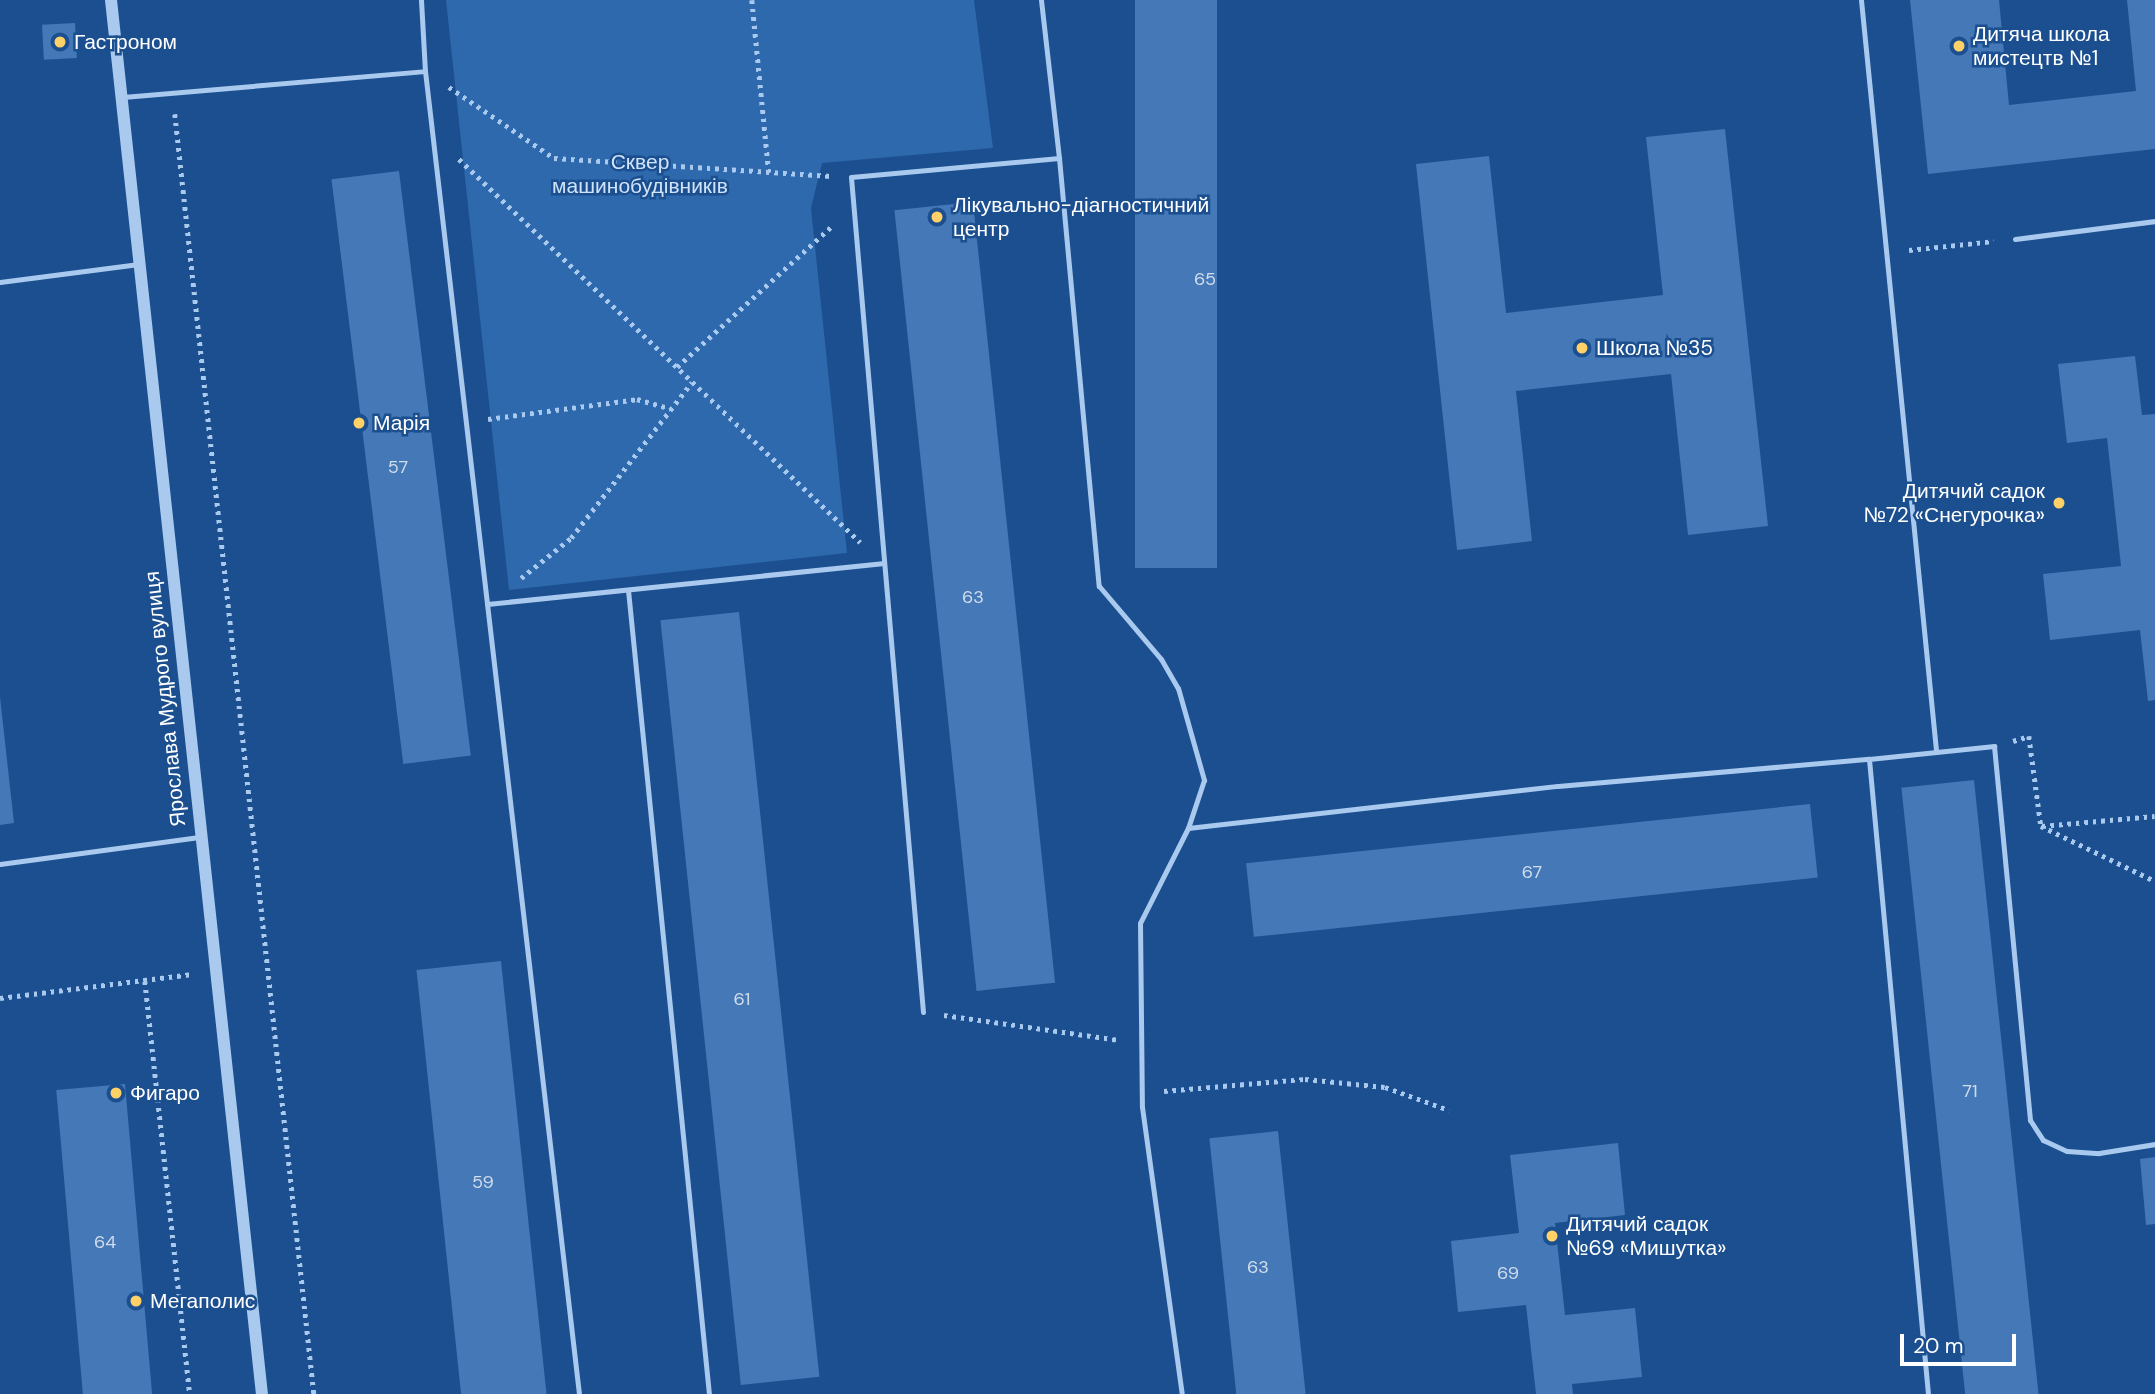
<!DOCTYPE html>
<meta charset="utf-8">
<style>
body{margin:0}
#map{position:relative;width:2155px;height:1394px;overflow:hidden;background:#1b4f8f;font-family:"DM Sans",sans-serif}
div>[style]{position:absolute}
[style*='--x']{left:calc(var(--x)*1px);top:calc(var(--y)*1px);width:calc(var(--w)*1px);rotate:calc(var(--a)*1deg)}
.green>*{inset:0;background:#2e69ad}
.building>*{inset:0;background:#4478b7;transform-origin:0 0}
.path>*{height:4.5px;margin-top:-2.25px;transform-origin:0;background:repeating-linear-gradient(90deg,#a9c9ee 0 3.5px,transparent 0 8.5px)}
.service>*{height:5px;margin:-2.5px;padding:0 2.5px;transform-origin:2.5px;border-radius:2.5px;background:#a9c9ee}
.tertiary>*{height:12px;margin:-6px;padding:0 6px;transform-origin:6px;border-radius:6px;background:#a9c9ee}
.dots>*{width:19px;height:19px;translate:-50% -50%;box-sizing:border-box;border:4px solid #1b4f8f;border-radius:50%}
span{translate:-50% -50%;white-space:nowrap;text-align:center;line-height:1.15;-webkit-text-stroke:5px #1b4f8f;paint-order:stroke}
.number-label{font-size:18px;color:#d0dded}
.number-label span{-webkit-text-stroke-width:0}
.poi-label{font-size:21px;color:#fff}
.left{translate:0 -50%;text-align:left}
.right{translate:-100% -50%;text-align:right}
.park-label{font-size:21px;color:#cfe3fa}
.street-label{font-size:21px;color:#fff}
.scale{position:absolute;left:1900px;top:1334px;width:116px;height:32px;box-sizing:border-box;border:4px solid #fff;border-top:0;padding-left:9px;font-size:21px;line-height:24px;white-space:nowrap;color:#fff;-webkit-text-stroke:5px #1b4f8f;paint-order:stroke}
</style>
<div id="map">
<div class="green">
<i style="clip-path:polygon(446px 0,974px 0,993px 148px,822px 163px,811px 208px,847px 553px,509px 590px)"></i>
</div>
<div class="building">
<i style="left:1135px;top:0;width:82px;height:568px"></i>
<i style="clip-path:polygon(1910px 0,1999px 0,2009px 105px,2136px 91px,2127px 0,2155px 0,2155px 149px,1928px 174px)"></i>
<i style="left:75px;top:23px;width:35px;height:33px;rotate:87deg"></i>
<i style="clip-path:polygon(1725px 129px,1768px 526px,1688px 535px,1671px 374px,1516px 391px,1532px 541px,1457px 550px,1416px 164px,1489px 156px,1506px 313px,1663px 295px,1646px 137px)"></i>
<i style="left:399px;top:171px;width:589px;height:68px;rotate:83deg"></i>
<i style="left:973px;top:202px;width:785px;height:79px;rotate:84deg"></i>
<i style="clip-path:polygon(2135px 356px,2142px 415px,2155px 414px,2155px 700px,2148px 701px,2140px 630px,2050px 640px,2043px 574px,2121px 566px,2107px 438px,2067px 443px,2058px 364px)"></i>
<i style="left:739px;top:612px;width:769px;height:79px;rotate:84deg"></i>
<i style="clip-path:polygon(0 697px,14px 823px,0 825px)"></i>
<i style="left:1974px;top:780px;width:618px;height:73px;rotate:84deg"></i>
<i style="left:1810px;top:804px;width:74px;height:567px;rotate:84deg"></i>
<i style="left:501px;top:961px;width:436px;height:85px;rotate:84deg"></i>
<i style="left:125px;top:1084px;width:311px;height:69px;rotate:85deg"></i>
<i style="left:1278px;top:1131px;width:265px;height:69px;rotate:84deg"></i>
<i style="clip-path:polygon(1618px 1143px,1625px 1215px,1555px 1223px,1565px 1315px,1635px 1308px,1642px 1377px,1572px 1384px,1573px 1394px,1536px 1394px,1526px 1305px,1458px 1312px,1451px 1241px,1519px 1233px,1510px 1155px)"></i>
<i style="clip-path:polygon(2155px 1157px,2155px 1224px,2146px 1225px,2140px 1159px)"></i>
</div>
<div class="path">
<i style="--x:752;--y:0;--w:173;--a:84.4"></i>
<i style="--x:449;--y:87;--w:127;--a:34.1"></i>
<i style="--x:554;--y:158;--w:278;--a:3.7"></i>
<i style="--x:175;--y:114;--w:1288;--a:83.8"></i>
<i style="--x:459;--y:159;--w:555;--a:43.68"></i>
<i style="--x:1909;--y:250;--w:85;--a:-6"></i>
<i style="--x:677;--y:367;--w:212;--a:-42.3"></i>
<i style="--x:488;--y:419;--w:150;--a:-7.6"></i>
<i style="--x:637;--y:399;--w:35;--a:16"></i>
<i style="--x:521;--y:578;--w:64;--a:-38.7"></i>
<i style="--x:571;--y:538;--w:197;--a:-52.2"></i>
<i style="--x:2013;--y:741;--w:17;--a:-17"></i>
<i style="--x:2029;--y:736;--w:91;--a:82.4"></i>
<i style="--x:2041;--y:826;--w:127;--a:25.8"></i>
<i style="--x:2042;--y:826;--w:113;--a:-5.1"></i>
<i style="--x:145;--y:981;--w:415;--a:83.8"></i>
<i style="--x:0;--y:998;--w:194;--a:-7.1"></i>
<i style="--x:944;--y:1015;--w:177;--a:8.1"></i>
<i style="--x:1164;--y:1091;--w:142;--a:-4.9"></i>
<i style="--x:1305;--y:1079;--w:80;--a:5.7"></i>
<i style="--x:1385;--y:1087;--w:68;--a:19.8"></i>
</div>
<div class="service">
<i style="--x:421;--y:0;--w:71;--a:86.8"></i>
<i style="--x:1041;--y:0;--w:159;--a:83.5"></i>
<i style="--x:1861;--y:0;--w:754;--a:84.29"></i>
<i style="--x:123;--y:97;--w:303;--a:-4.9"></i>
<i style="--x:425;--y:71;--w:1332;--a:83.36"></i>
<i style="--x:2015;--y:239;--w:141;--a:-7.3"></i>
<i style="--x:0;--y:282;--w:140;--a:-7.4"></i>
<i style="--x:628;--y:590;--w:808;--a:84.25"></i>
<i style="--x:487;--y:604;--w:397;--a:-5.9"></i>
<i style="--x:1188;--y:828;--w:372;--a:-6.5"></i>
<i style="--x:1558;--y:786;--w:312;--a:-5"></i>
<i style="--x:0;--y:864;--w:201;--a:-7.7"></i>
<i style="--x:923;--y:1012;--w:838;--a:-94.93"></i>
<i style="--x:851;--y:177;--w:209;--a:-5.2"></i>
<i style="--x:1059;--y:158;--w:430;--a:84.7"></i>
<i style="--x:1099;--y:586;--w:96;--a:49.7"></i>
<i style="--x:1161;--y:659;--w:34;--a:60"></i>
<i style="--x:1178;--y:688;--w:96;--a:74.2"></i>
<i style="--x:1204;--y:780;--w:51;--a:108.4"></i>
<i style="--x:1188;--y:828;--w:106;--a:116.8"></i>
<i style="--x:1140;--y:923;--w:184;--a:89.4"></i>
<i style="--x:1142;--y:1107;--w:290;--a:82.1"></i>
<i style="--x:1928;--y:1394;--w:638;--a:-95.31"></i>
<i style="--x:1869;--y:759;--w:126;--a:-5.9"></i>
<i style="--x:1994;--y:746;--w:376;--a:84.5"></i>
<i style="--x:2030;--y:1120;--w:24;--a:57"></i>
<i style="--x:2043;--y:1140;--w:26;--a:25"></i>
<i style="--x:2067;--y:1151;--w:32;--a:4"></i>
<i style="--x:2099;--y:1153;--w:57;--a:-9.1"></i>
</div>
<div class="tertiary">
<i style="--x:111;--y:0;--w:1402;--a:83.82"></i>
</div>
<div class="dots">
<i style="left:60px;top:42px;background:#ffd166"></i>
<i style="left:1959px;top:46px;background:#ffd166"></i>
<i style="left:937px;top:217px;background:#ffd166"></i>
<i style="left:1582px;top:348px;background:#ffd166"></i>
<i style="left:359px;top:423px;background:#ffd166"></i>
<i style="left:2059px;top:503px;background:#ffd166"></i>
<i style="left:116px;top:1093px;background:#ffd166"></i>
<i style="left:1552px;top:1236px;background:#ffd166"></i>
<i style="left:136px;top:1301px;background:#ffd166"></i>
</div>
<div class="number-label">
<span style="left:1205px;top:279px">65</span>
<span style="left:398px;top:467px">57</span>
<span style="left:973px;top:597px">63</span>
<span style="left:1532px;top:872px">67</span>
<span style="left:742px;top:999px">61</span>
<span style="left:1970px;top:1091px">71</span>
<span style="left:483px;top:1182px">59</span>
<span style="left:105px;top:1242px">64</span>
<span style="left:1258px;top:1267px">63</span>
<span style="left:1508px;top:1273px">69</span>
</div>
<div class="poi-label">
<span class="left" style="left:1973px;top:46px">Дитяча школа<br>мистецтв №1</span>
<span class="left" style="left:74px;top:42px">Гастроном</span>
<span class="left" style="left:953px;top:217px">Лікувально-діагностичний<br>центр</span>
<span class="left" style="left:1596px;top:348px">Школа №35</span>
<span class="left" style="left:373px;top:423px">Марія</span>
<span class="right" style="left:2045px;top:503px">Дитячий садок<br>№72 «Снегурочка»</span>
<span class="left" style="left:130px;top:1093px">Фигаро</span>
<span class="left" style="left:1566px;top:1236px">Дитячий садок<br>№69 «Мишутка»</span>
<span class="left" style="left:150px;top:1301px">Мегаполис</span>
</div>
<div class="park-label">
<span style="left:640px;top:174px">Сквер<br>машинобудівників</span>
</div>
<div class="street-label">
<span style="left:165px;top:699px;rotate:-96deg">Ярослава Мудрого вулиця</span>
</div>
<div class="scale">20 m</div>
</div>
